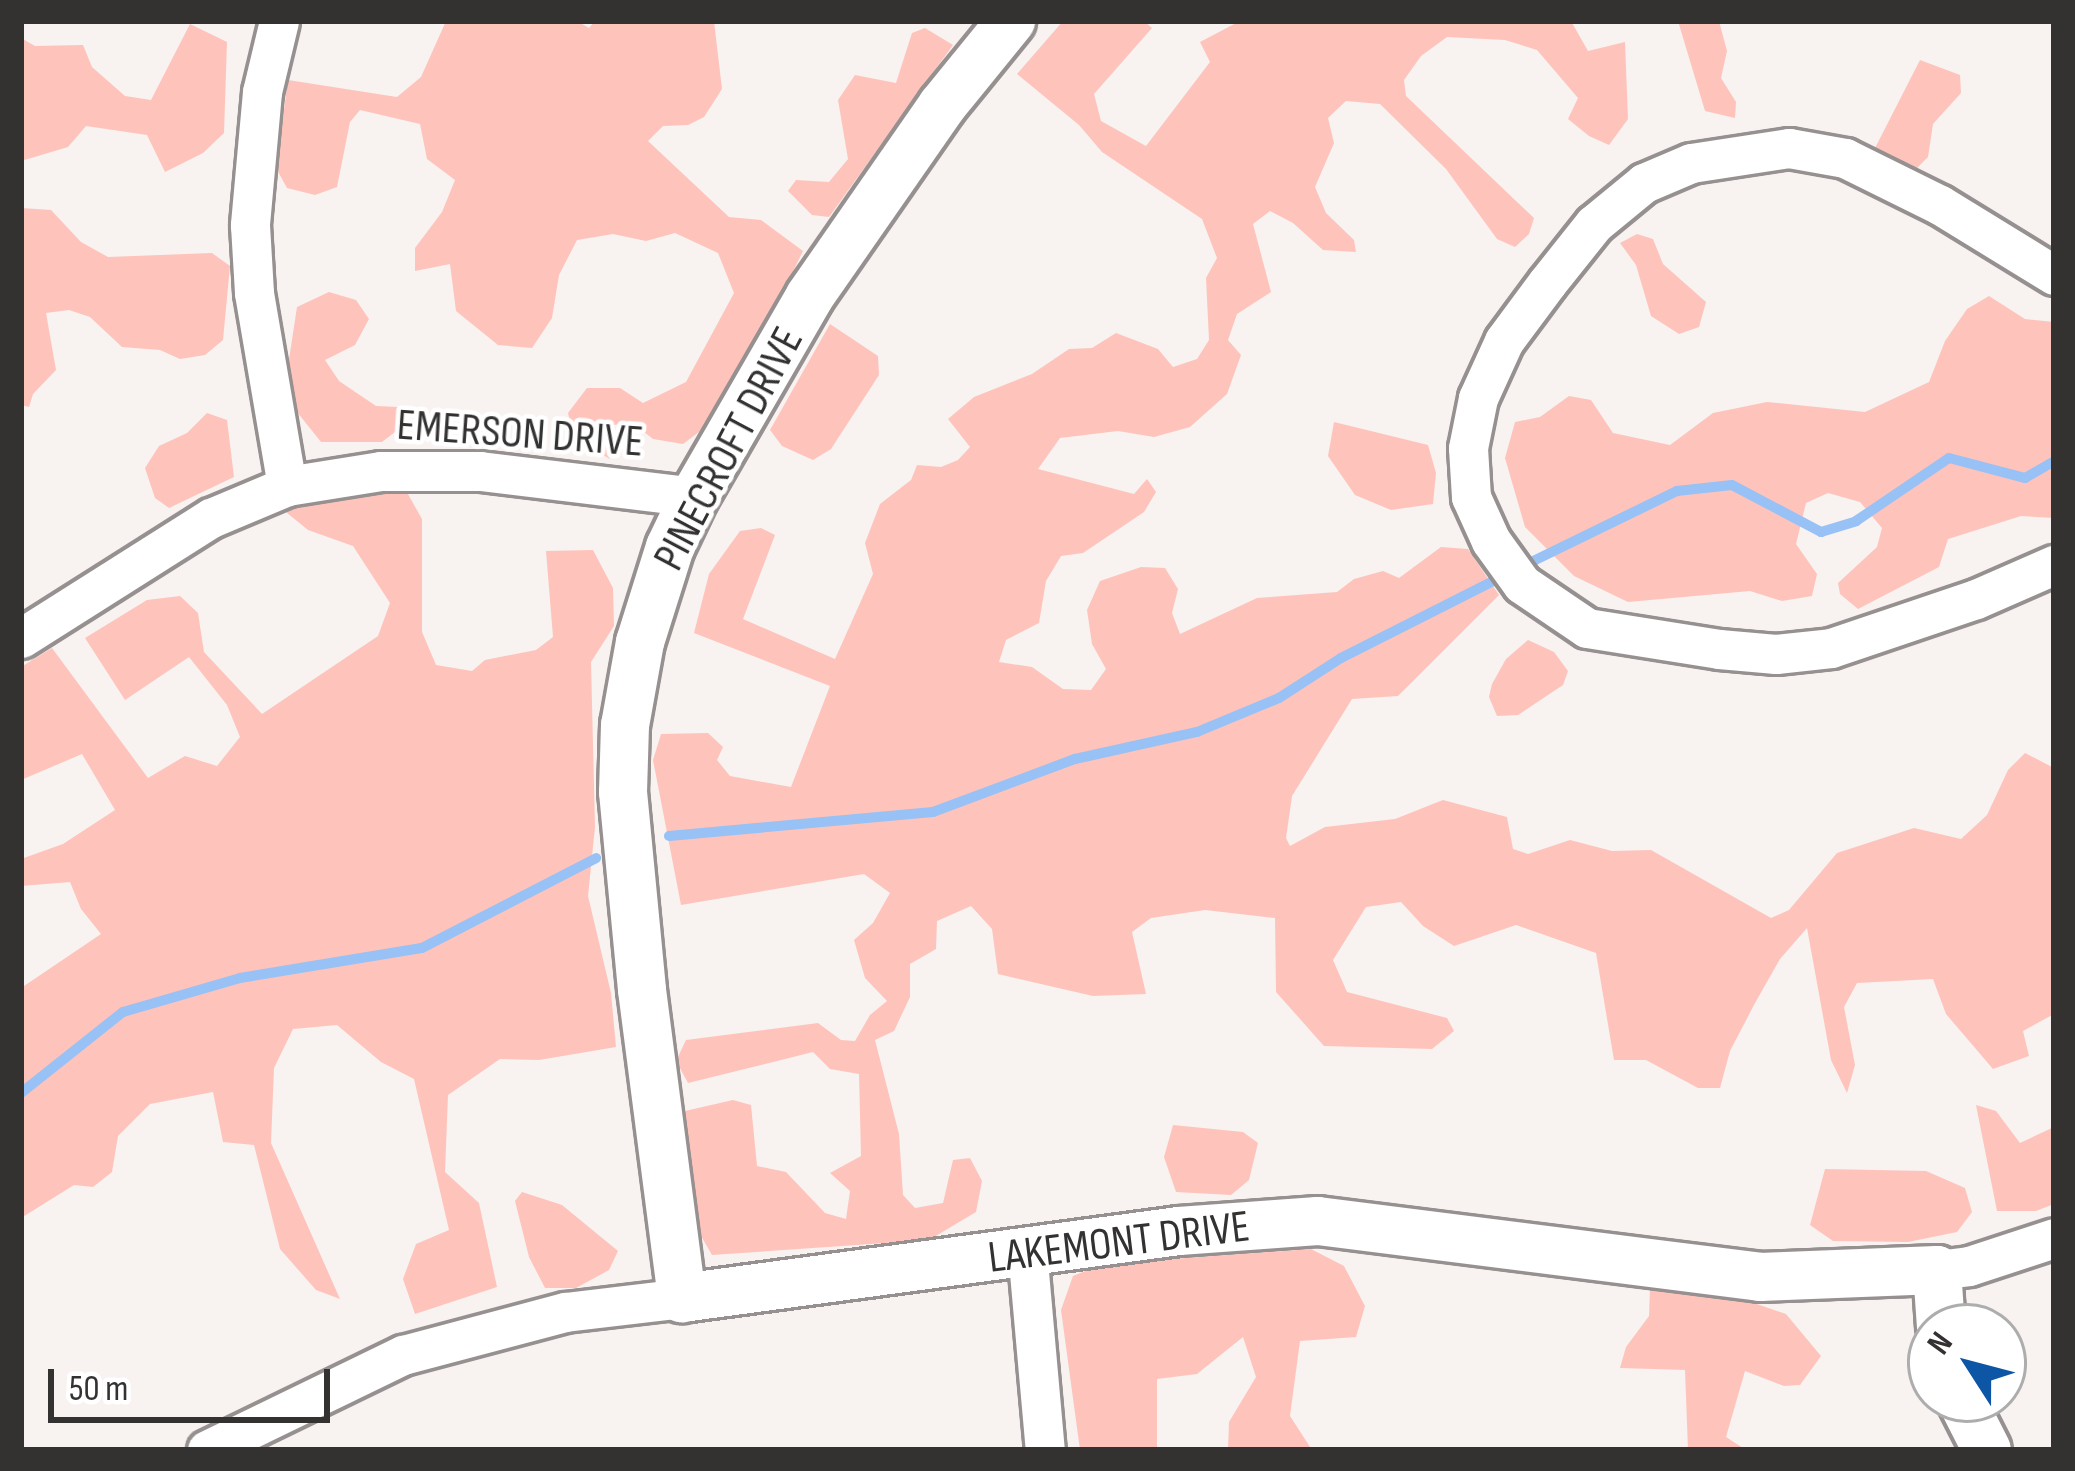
<!DOCTYPE html>
<style>
body{margin:0}
#map{position:relative;width:2075px;height:1471px;overflow:hidden;background:#f8f2f1;font-family:"Sofia Sans Condensed",sans-serif}
div>[style]{position:absolute}
[style*='--x']{left:calc(var(--x)*1px);top:calc(var(--y)*1px);width:calc(var(--w)*1px);rotate:calc(var(--a)*1deg)}
.green>*{inset:0;background:#fec4bb}
.stream>*{height:10px;margin:-5px;padding:0 5px;transform-origin:5px;border-radius:5px;background:#98c1f6}
.roads{filter:drop-shadow(3px 0 #969190) drop-shadow(-3px 0 #969190) drop-shadow(0 3px #969190) drop-shadow(0 -3px #969190)}
.minor>*{height:39px;margin:-19.5px;padding:0 19.5px;transform-origin:19.5px;border-radius:19.5px;background:#fff}
.tertiary>*{height:48px;margin:-24px;padding:0 24px;transform-origin:24px;border-radius:24px;background:#fff}
span{translate:-50% -50%;white-space:nowrap;text-align:center;line-height:1.15;-webkit-text-stroke:9px #fff;paint-order:stroke}
.street-label{font-size:45px;color:#343231}
.frame{position:absolute;inset:0;border:24px solid #343231;pointer-events:none}
.north{position:absolute;left:1907px;top:1303px;width:120px;height:120px;box-sizing:border-box;background:#fff;border:3px solid #aeadad;border-radius:50%;rotate:306deg;font-size:33px;font-weight:700;line-height:48px;text-align:center;color:#343231}
.north::after{content:'';display:block;margin:auto;width:42px;height:54px;background:#0d56a5;clip-path:polygon(50% 0,100% 100%,50% 72%,0 100%)}
.scale{position:absolute;left:48px;top:1369px;width:282px;height:54px;box-sizing:border-box;border:6px solid #343231;border-top:0;padding-left:15px;font-size:36px;line-height:42px;white-space:nowrap;color:#343231;-webkit-text-stroke:9px #fff;paint-order:stroke}
</style>
<div id="map">
<div class="green">
<i style="clip-path:polygon(446px 21px,577px 21px,589px 28px,595px 21px,714px 21px,722px 89px,704px 117px,688px 125px,663px 126px,648px 141px,729px 217px,761px 220px,803px 251px,754px 351px,707px 426px,683px 444px,653px 439px,630px 421px,603px 428px,610px 459px,574px 439px,568px 413px,587px 388px,620px 388px,643px 403px,686px 382px,734px 293px,718px 253px,675px 233px,646px 241px,613px 234px,577px 240px,559px 275px,552px 318px,532px 348px,498px 345px,456px 311px,450px 264px,415px 271px,415px 248px,442px 212px,455px 180px,427px 159px,420px 124px,360px 110px,350px 122px,337px 187px,315px 195px,287px 188px,276px 168px,288px 80px,397px 97px,421px 77px)"></i>
<i style="clip-path:polygon(1063px 21px,1144px 21px,1152px 28px,1094px 94px,1101px 121px,1146px 146px,1210px 62px,1200px 42px,1240px 21px,1571px 21px,1588px 51px,1625px 42px,1628px 119px,1609px 145px,1589px 136px,1568px 119px,1578px 98px,1537px 50px,1505px 40px,1447px 37px,1421px 56px,1404px 80px,1406px 96px,1534px 218px,1529px 234px,1515px 247px,1497px 239px,1446px 169px,1380px 104px,1346px 101px,1328px 118px,1334px 143px,1315px 187px,1326px 213px,1354px 240px,1356px 252px,1323px 250px,1293px 223px,1270px 211px,1253px 224px,1271px 292px,1237px 314px,1228px 340px,1241px 355px,1227px 394px,1190px 427px,1154px 437px,1118px 431px,1060px 438px,1038px 469px,1134px 494px,1147px 479px,1156px 492px,1144px 512px,1083px 553px,1061px 556px,1046px 581px,1039px 623px,1006px 640px,999px 662px,1032px 667px,1063px 689px,1091px 690px,1106px 669px,1092px 644px,1087px 610px,1100px 581px,1141px 567px,1165px 568px,1178px 589px,1172px 613px,1180px 634px,1257px 598px,1337px 592px,1354px 579px,1383px 571px,1399px 578px,1441px 547px,1468px 549px,1499px 595px,1398px 696px,1352px 699px,1292px 796px,1286px 838px,1290px 846px,1325px 827px,1395px 819px,1443px 800px,1507px 817px,1513px 849px,1528px 854px,1570px 840px,1612px 851px,1651px 850px,1771px 918px,1789px 910px,1837px 853px,1914px 828px,1961px 839px,1987px 815px,2008px 770px,2025px 753px,2054px 768px,2054px 1014px,2023px 1031px,2029px 1056px,1993px 1069px,1946px 1014px,1933px 979px,1857px 983px,1844px 1007px,1855px 1065px,1847px 1093px,1831px 1060px,1807px 928px,1780px 959px,1755px 1003px,1730px 1051px,1720px 1088px,1698px 1088px,1646px 1060px,1614px 1060px,1596px 953px,1516px 925px,1454px 946px,1423px 926px,1401px 902px,1366px 907px,1333px 960px,1347px 992px,1447px 1018px,1454px 1031px,1432px 1049px,1324px 1046px,1276px 992px,1275px 918px,1205px 910px,1151px 918px,1132px 932px,1146px 994px,1093px 996px,998px 974px,992px 929px,971px 906px,937px 921px,936px 949px,910px 964px,910px 997px,894px 1031px,875px 1040px,899px 1134px,903px 1195px,915px 1208px,943px 1203px,953px 1160px,970px 1158px,982px 1181px,976px 1212px,929px 1240px,712px 1255px,689px 1215px,685px 1111px,733px 1100px,751px 1105px,757px 1166px,786px 1172px,825px 1213px,846px 1219px,850px 1191px,830px 1173px,861px 1156px,859px 1074px,830px 1069px,813px 1052px,688px 1083px,676px 1061px,686px 1040px,818px 1023px,841px 1040px,855px 1041px,870px 1015px,887px 1001px,865px 978px,854px 940px,873px 923px,890px 893px,864px 874px,681px 905px,653px 760px,661px 734px,708px 733px,723px 747px,717px 760px,730px 776px,791px 787px,830px 686px,694px 633px,709px 574px,740px 531px,761px 528px,775px 535px,743px 619px,835px 659px,873px 574px,865px 543px,880px 504px,911px 480px,917px 465px,941px 467px,958px 460px,970px 447px,948px 419px,974px 397px,1032px 374px,1069px 349px,1092px 348px,1116px 333px,1158px 349px,1173px 367px,1197px 359px,1209px 340px,1206px 278px,1217px 258px,1202px 219px,1102px 152px,1079px 125px,1017px 74px)"></i>
<i style="clip-path:polygon(1678px 21px,1719px 21px,1727px 51px,1721px 78px,1736px 102px,1735px 118px,1705px 111px)"></i>
<i style="clip-path:polygon(190px 24px,227px 42px,224px 133px,203px 153px,165px 172px,147px 135px,86px 126px,68px 147px,21px 161px,21px 38px,35px 46px,83px 45px,92px 67px,125px 96px,151px 100px)"></i>
<i style="clip-path:polygon(925px 28px,953px 45px,829px 217px,812px 215px,788px 191px,796px 180px,829px 182px,848px 159px,838px 100px,855px 75px,896px 83px,912px 33px)"></i>
<i style="clip-path:polygon(1920px 60px,1960px 75px,1961px 93px,1933px 124px,1928px 157px,1912px 173px,1873px 152px)"></i>
<i style="clip-path:polygon(21px 208px,51px 210px,81px 242px,108px 257px,212px 253px,230px 266px,223px 340px,205px 355px,180px 359px,160px 350px,122px 347px,90px 317px,69px 310px,46px 313px,56px 370px,33px 394px,29px 407px,21px 405px)"></i>
<i style="clip-path:polygon(1637px 234px,1653px 239px,1663px 264px,1706px 302px,1699px 327px,1679px 334px,1651px 316px,1636px 265px,1620px 243px)"></i>
<i style="clip-path:polygon(329px 292px,356px 300px,369px 319px,355px 345px,325px 360px,339px 381px,376px 406px,399px 407px,404px 425px,382px 442px,321px 442px,297px 412px,288px 366px,297px 307px)"></i>
<i style="clip-path:polygon(1989px 296px,2025px 319px,2054px 322px,2054px 518px,2021px 516px,1948px 539px,1939px 567px,1858px 609px,1840px 594px,1838px 583px,1877px 547px,1882px 528px,1860px 502px,1828px 493px,1806px 503px,1796px 544px,1817px 574px,1812px 596px,1782px 601px,1750px 591px,1628px 602px,1574px 576px,1525px 527px,1505px 458px,1515px 422px,1540px 417px,1569px 396px,1591px 400px,1613px 433px,1670px 445px,1713px 413px,1767px 402px,1865px 412px,1929px 382px,1945px 341px,1967px 309px)"></i>
<i style="clip-path:polygon(830px 324px,878px 356px,879px 375px,831px 449px,813px 460px,782px 446px,770px 430px)"></i>
<i style="clip-path:polygon(207px 413px,227px 420px,234px 477px,169px 508px,155px 498px,145px 468px,159px 446px,187px 433px)"></i>
<i style="clip-path:polygon(1334px 422px,1428px 445px,1436px 473px,1433px 504px,1391px 510px,1355px 495px,1328px 456px)"></i>
<i style="clip-path:polygon(404px 487px,422px 519px,422px 632px,436px 665px,472px 671px,485px 660px,536px 650px,553px 637px,546px 551px,593px 550px,613px 588px,614px 626px,591px 662px,595px 827px,588px 896px,611px 993px,616px 1047px,539px 1060px,500px 1059px,448px 1095px,445px 1172px,479px 1203px,497px 1287px,415px 1314px,403px 1279px,416px 1244px,449px 1230px,414px 1079px,381px 1062px,337px 1025px,293px 1029px,274px 1068px,271px 1143px,340px 1299px,316px 1290px,280px 1249px,254px 1145px,223px 1142px,213px 1092px,150px 1104px,118px 1136px,112px 1172px,93px 1187px,74px 1185px,21px 1218px,21px 988px,101px 934px,81px 909px,70px 882px,21px 886px,21px 859px,63px 844px,115px 810px,82px 754px,21px 780px,21px 667px,52px 648px,148px 778px,185px 756px,217px 766px,240px 737px,227px 705px,189px 657px,125px 700px,85px 638px,147px 600px,180px 596px,198px 613px,204px 652px,262px 714px,378px 636px,390px 603px,353px 546px,308px 530px,287px 513px,286px 504px)"></i>
<i style="clip-path:polygon(1528px 640px,1554px 652px,1568px 671px,1563px 685px,1518px 715px,1497px 716px,1489px 697px,1492px 684px,1506px 659px)"></i>
<i style="clip-path:polygon(1976px 1105px,1996px 1111px,2020px 1143px,2054px 1127px,2054px 1204px,2036px 1211px,1997px 1211px)"></i>
<i style="clip-path:polygon(1173px 1125px,1243px 1132px,1258px 1143px,1249px 1180px,1231px 1195px,1176px 1192px,1164px 1157px)"></i>
<i style="clip-path:polygon(1825px 1169px,1926px 1171px,1965px 1188px,1972px 1212px,1957px 1232px,1908px 1242px,1833px 1241px,1810px 1225px)"></i>
<i style="clip-path:polygon(522px 1192px,562px 1205px,618px 1251px,609px 1270px,576px 1288px,545px 1288px,529px 1257px,515px 1201px)"></i>
<i style="clip-path:polygon(1311px 1249px,1344px 1266px,1365px 1306px,1356px 1337px,1300px 1341px,1290px 1416px,1312px 1450px,1228px 1450px,1229px 1422px,1256px 1377px,1243px 1337px,1197px 1374px,1157px 1379px,1157px 1450px,1080px 1450px,1061px 1310px,1073px 1276px,1103px 1264px)"></i>
<i style="clip-path:polygon(1650px 1289px,1748px 1301px,1786px 1314px,1821px 1356px,1800px 1385px,1784px 1386px,1745px 1371px,1726px 1437px,1746px 1450px,1688px 1450px,1685px 1370px,1620px 1368px,1626px 1347px,1649px 1316px)"></i>
</div>
<div class="stream">
<i style="--x:1521;--y:567;--w:174;--a:-26"></i>
<i style="--x:1677;--y:491;--w:55;--a:-6.2"></i>
<i style="--x:1732;--y:485;--w:101;--a:27.8"></i>
<i style="--x:1821;--y:532;--w:37;--a:-17"></i>
<i style="--x:1856;--y:521;--w:112;--a:-34.1"></i>
<i style="--x:1949;--y:458;--w:79;--a:14.7"></i>
<i style="--x:2025;--y:478;--w:34;--a:-30"></i>
<i style="--x:669;--y:836;--w:265;--a:-5.2"></i>
<i style="--x:933;--y:812;--w:152;--a:-20.5"></i>
<i style="--x:1075;--y:759;--w:125;--a:-12.5"></i>
<i style="--x:1197;--y:732;--w:89;--a:-22.5"></i>
<i style="--x:1279;--y:698;--w:74;--a:-32.8"></i>
<i style="--x:1341;--y:658;--w:184;--a:-26.8"></i>
<i style="--x:21;--y:1093;--w:130;--a:-38.5"></i>
<i style="--x:123;--y:1012;--w:122;--a:-16.2"></i>
<i style="--x:240;--y:978;--w:184;--a:-9.4"></i>
<i style="--x:422;--y:948;--w:196;--a:-27.3"></i>
</div>
<div class="roads">
<div class="minor">
<i style="--x:279;--y:21;--w:73;--a:103.5"></i>
<i style="--x:262;--y:92;--w:134;--a:95.2"></i>
<i style="--x:250;--y:225;--w:68;--a:86.6"></i>
<i style="--x:254;--y:293;--w:196;--a:80.3"></i>
<i style="--x:2054;--y:275;--w:134;--a:-148.4"></i>
<i style="--x:1940;--y:205;--w:106;--a:-153.7"></i>
<i style="--x:1845;--y:158;--w:57;--a:-169.9"></i>
<i style="--x:1789;--y:148;--w:99;--a:171.3"></i>
<i style="--x:1691;--y:163;--w:51;--a:156.9"></i>
<i style="--x:1644;--y:183;--w:65;--a:140.6"></i>
<i style="--x:1594;--y:224;--w:75;--a:128.5"></i>
<i style="--x:1547;--y:283;--w:72;--a:126.6"></i>
<i style="--x:1504;--y:341;--w:63;--a:114.5"></i>
<i style="--x:1478;--y:398;--w:51;--a:101.3"></i>
<i style="--x:1468;--y:448;--w:49;--a:86.5"></i>
<i style="--x:1471;--y:497;--w:48;--a:65.6"></i>
<i style="--x:1491;--y:541;--w:53;--a:54.2"></i>
<i style="--x:1522;--y:584;--w:78;--a:34.1"></i>
<i style="--x:1587;--y:628;--w:134;--a:9"></i>
<i style="--x:1719;--y:649;--w:57;--a:5"></i>
<i style="--x:1776;--y:654;--w:55;--a:-6.2"></i>
<i style="--x:1831;--y:648;--w:153;--a:-18.7"></i>
<i style="--x:1976;--y:599;--w:85;--a:-23.6"></i>
<i style="--x:21;--y:638;--w:225;--a:-32.3"></i>
<i style="--x:211;--y:518;--w:82;--a:-22.8"></i>
<i style="--x:287;--y:486;--w:95;--a:-9.1"></i>
<i style="--x:381;--y:471;--w:99;--a:0"></i>
<i style="--x:480;--y:471;--w:216;--a:6.9"></i>
<i style="--x:1027;--y:1250;--w:201;--a:84.9"></i>
<i style="--x:1937;--y:1270;--w:32;--a:-7"></i>
<i style="--x:1969;--y:1266;--w:89;--a:-18.2"></i>
<i style="--x:207;--y:1450;--w:218;--a:-25.9"></i>
<i style="--x:403;--y:1355;--w:168;--a:-14.9"></i>
<i style="--x:565;--y:1312;--w:118;--a:-6.8"></i>
</div>
<div class="tertiary">
<i style="--x:1011;--y:21;--w:109;--a:129.1"></i>
<i style="--x:942;--y:106;--w:231;--a:124.8"></i>
<i style="--x:810;--y:296;--w:232;--a:120"></i>
<i style="--x:694;--y:497;--w:55;--a:115.6"></i>
<i style="--x:670;--y:547;--w:100;--a:107.5"></i>
<i style="--x:640;--y:642;--w:84;--a:100.2"></i>
<i style="--x:625;--y:725;--w:67;--a:91.7"></i>
<i style="--x:623;--y:792;--w:199;--a:84.5"></i>
<i style="--x:642;--y:990;--w:311;--a:82.6"></i>
<i style="--x:682;--y:1298;--w:501;--a:-7.68"></i>
<i style="--x:1179;--y:1231;--w:139;--a:-4.1"></i>
<i style="--x:1318;--y:1221;--w:446;--a:7.2"></i>
<i style="--x:1760;--y:1277;--w:177;--a:-2.3"></i>
<i style="--x:1937;--y:1270;--w:57;--a:86"></i>
<i style="--x:1961;--y:1399;--w:57;--a:63"></i>
</div>
</div>
<div class="street-label">
<span style="left:520px;top:434px;rotate:4deg">EMERSON DRIVE</span>
<span style="left:729px;top:449px;rotate:-62deg">PINECROFT DRIVE</span>
<span style="left:1119px;top:1243px;rotate:-7deg">LAKEMONT DRIVE</span>
</div>
<div class="frame"></div>
<div class="north">N</div>
<div class="scale">50 m</div>
</div>
